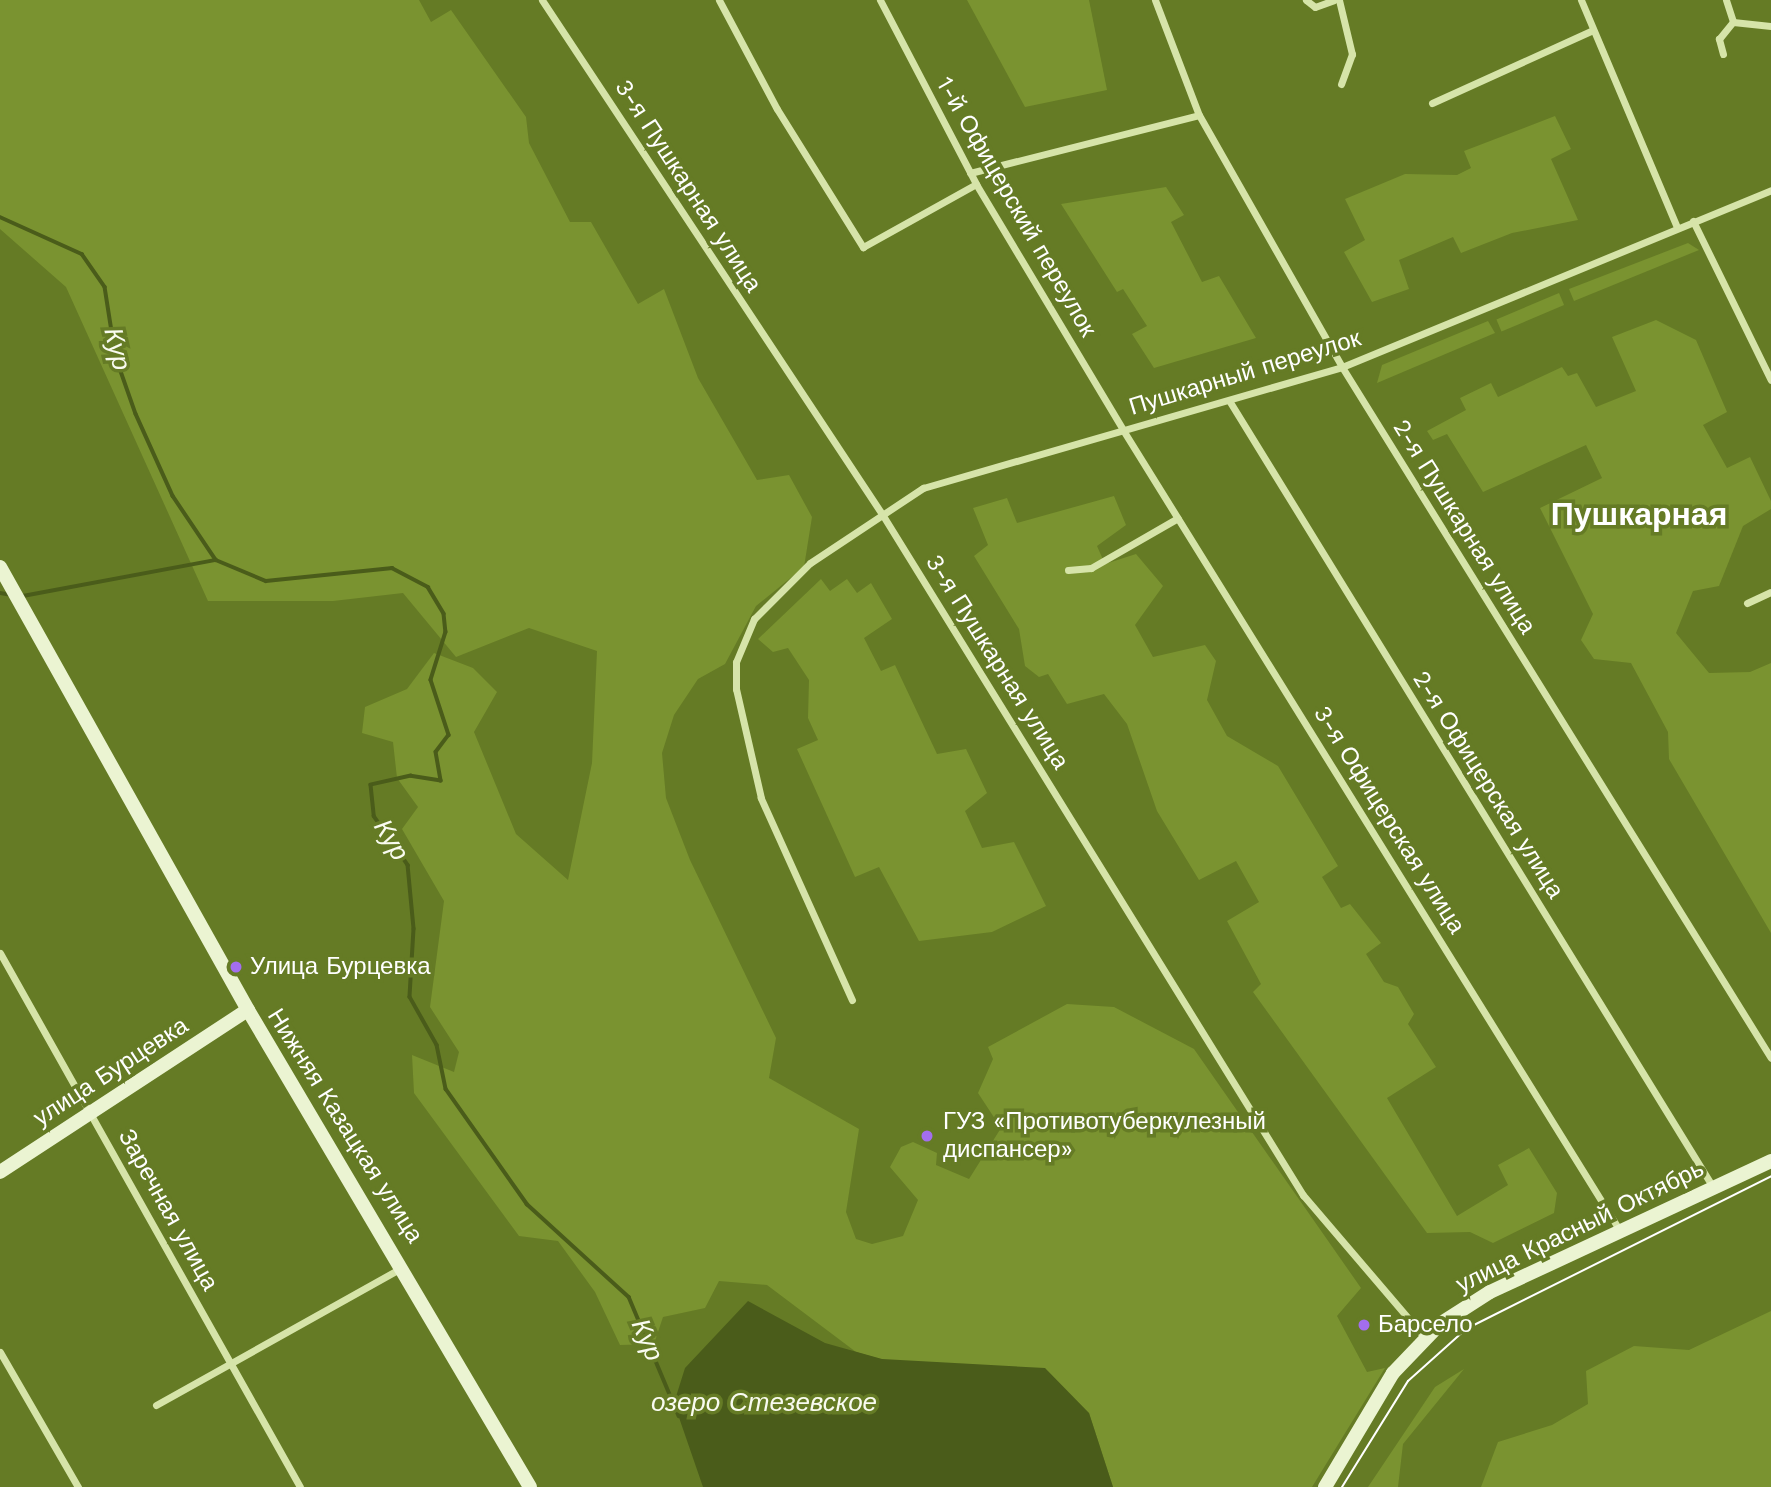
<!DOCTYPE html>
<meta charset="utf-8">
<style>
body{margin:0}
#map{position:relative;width:1771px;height:1487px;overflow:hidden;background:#657b25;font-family:"Work Sans",sans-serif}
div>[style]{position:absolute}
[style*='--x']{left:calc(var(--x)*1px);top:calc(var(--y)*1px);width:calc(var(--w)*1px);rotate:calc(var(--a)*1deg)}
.green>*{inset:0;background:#7a9330;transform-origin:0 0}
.water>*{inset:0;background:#4a5c1a}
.stream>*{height:3.5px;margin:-1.75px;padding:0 1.75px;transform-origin:1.75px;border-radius:1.75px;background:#4a5c1a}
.street>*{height:7px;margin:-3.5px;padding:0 3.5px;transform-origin:3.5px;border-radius:3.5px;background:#d6e4a9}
.secondary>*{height:14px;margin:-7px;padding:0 7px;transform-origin:7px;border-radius:7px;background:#ebf4d2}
.tram>*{height:2px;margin:-1px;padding:0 1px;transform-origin:1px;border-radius:1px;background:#fff}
.dots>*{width:19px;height:19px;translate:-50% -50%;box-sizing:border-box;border:4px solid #657b25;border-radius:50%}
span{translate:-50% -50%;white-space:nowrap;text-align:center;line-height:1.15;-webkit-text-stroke:7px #657b25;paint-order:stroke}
.street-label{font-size:24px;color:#fff}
.poi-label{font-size:24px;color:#fff}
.left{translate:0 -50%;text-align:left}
.water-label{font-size:26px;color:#f9fbf0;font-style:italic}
.district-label{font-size:32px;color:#fff;font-weight:700}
</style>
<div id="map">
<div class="green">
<i style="clip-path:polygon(0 0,419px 0,431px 22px,451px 10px,526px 117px,529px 143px,570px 222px,591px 222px,638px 304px,664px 289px,698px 378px,757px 480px,789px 475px,812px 517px,804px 567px,756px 606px,725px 664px,698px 679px,674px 715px,662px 753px,666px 798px,690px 860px,776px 1038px,769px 1078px,859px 1129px,846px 1212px,856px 1239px,872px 1244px,903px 1236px,918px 1200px,890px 1167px,901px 1147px,913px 1142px,937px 1153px,936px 1165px,969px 1179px,1001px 1128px,978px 1093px,993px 1059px,988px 1047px,1067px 1004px,1114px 1007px,1194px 1049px,1361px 1288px,1337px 1316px,1367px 1372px,1385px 1368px,1312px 1487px,1113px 1487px,1089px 1413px,936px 1362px,901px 1365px,856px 1352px,767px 1285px,719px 1281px,705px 1308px,663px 1317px,654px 1344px,620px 1345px,595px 1292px,558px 1241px,519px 1236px,414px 1093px,412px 1055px,454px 1072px,459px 1052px,430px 1007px,444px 901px,402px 829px,418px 807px,397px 778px,393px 742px,362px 733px,365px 707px,407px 689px,434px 653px,473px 668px,497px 692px,474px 732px,516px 834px,568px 880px,592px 763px,597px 651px,529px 628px,456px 657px,403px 593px,333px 601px,208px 601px,66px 287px,0 229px)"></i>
<i style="clip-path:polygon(967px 0,1089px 0,1107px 90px,1025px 107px)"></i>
<i style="clip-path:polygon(1555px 116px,1571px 149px,1551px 159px,1578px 220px,1512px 233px,1461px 253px,1453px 237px,1399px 260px,1409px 289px,1372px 302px,1344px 252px,1365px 240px,1345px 199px,1405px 174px,1457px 175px,1471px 168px,1464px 151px)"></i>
<i style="clip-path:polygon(1166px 187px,1184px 215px,1171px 222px,1202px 282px,1219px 276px,1256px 338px,1154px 368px,1132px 334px,1147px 326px,1123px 289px,1117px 292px,1061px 204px)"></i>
<i style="clip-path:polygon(1688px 243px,1699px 250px,1574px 301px,1569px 289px)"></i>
<i style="left:1559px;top:293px;width:13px;height:68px;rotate:67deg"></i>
<i style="clip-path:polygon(1656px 320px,1696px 340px,1727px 412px,1703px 425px,1727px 468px,1750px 457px,1771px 501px,1771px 509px,1743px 526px,1719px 586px,1693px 591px,1676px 633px,1709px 673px,1750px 672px,1771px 663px,1771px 933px,1669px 759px,1668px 732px,1631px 663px,1594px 659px,1581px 640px,1593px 614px,1540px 508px,1602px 478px,1586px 445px,1483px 492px,1447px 434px,1433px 440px,1427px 431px,1466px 410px,1460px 398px,1491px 383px,1498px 397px,1562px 367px,1568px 376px,1577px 373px,1596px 407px,1636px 391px,1612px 337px)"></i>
<i style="clip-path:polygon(1488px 321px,1495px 333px,1377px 383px,1382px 365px)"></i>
<i style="clip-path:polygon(1114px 496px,1126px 525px,1097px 546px,1105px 564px,1136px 554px,1163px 586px,1135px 625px,1153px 657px,1205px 645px,1216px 661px,1207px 700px,1227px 736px,1278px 766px,1338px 866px,1322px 877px,1341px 908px,1350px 904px,1381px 943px,1366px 954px,1384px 982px,1398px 987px,1414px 1014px,1408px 1024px,1436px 1067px,1387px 1098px,1457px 1216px,1508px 1185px,1498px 1165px,1529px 1148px,1557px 1193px,1554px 1213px,1493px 1243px,1470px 1232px,1427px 1233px,1253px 992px,1261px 984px,1227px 921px,1259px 902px,1236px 861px,1199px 880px,1157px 811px,1127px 724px,1104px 694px,1067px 704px,1048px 674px,1039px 677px,1025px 666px,1019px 629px,974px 556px,988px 545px,973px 508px,1007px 498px,1017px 523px)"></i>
<i style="clip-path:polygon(821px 579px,830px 591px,847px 579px,857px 593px,871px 583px,892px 619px,864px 638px,881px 671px,895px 665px,937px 754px,966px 749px,987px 793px,965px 811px,982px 848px,1014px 842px,1046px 906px,992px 932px,919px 941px,879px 867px,855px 877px,797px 749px,818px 740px,808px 718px,809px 680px,788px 648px,773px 652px,758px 639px)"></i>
<i style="clip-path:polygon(1771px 1311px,1771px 1487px,1481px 1487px,1498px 1442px,1552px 1425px,1588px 1404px,1586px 1371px,1634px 1346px,1689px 1350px)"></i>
<i style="clip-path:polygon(1464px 1369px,1403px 1444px,1398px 1487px,1368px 1487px,1435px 1387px)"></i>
</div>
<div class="water">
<i style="clip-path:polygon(748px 1301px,825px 1343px,882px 1359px,1045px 1368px,1089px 1413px,1113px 1487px,703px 1487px,674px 1403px,685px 1368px)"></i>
</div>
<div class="stream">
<i style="--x:0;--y:217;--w:90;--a:24.3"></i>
<i style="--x:82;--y:254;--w:40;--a:55.1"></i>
<i style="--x:105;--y:287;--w:71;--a:81.1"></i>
<i style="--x:116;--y:357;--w:60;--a:70.7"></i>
<i style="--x:136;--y:414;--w:90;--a:65.7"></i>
<i style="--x:173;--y:496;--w:77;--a:56.1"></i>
<i style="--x:216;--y:560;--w:54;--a:22.8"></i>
<i style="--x:266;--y:581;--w:127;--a:-5.9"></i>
<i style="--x:392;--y:568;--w:41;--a:27.8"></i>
<i style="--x:428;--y:587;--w:31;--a:59"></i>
<i style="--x:444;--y:614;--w:18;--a:84"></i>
<i style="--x:446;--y:632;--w:50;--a:107.4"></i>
<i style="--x:431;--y:680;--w:58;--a:71.9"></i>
<i style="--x:449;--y:735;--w:21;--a:127"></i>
<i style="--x:436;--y:752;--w:29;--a:80"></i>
<i style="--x:441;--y:781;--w:30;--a:-171"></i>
<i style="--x:411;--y:776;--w:41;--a:167.3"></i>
<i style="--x:371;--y:785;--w:31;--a:84"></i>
<i style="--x:374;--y:816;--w:60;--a:55.2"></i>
<i style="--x:408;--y:865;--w:64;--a:84.6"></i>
<i style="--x:414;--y:929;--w:68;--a:93.4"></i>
<i style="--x:410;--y:997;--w:55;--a:60.6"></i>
<i style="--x:437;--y:1045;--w:45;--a:78.4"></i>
<i style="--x:446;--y:1089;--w:141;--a:54.8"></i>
<i style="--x:527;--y:1204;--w:138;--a:42.4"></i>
<i style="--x:629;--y:1297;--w:129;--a:67.2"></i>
<i style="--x:0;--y:593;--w:12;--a:9"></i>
<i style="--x:23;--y:596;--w:196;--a:-10.6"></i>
</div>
<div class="street">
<i style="--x:542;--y:0;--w:616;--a:56.52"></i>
<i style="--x:882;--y:514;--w:801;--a:58.28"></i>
<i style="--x:1303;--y:1195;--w:188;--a:49.5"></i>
<i style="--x:719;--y:0;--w:123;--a:62"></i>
<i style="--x:777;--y:109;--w:163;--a:58.1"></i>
<i style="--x:863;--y:247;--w:129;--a:-29.1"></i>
<i style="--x:880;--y:0;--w:208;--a:62.4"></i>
<i style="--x:976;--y:184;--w:287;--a:59.1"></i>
<i style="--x:1123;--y:430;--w:943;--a:58.18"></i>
<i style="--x:1155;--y:0;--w:123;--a:69.1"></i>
<i style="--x:1199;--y:115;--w:290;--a:60.4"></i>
<i style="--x:1342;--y:367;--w:813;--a:58.17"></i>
<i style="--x:1306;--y:0;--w:11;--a:38"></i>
<i style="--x:1315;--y:7;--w:20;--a:-20"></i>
<i style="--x:1339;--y:0;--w:56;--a:76.5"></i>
<i style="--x:1352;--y:54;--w:32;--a:110"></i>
<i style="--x:1581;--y:0;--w:246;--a:67.1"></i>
<i style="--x:1726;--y:0;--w:23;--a:72"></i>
<i style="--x:1733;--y:22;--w:38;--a:6"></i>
<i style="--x:1723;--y:54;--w:16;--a:-105"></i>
<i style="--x:1719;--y:39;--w:22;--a:-51"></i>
<i style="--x:1432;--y:103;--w:175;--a:-24.4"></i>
<i style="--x:970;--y:173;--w:236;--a:-14.2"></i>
<i style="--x:1693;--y:221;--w:177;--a:63.9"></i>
<i style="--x:1230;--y:402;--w:922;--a:58.4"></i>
<i style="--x:1068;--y:570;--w:23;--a:-5"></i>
<i style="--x:1091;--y:568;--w:100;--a:-29.9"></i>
<i style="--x:1747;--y:603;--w:26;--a:-25"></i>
<i style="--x:0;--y:953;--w:612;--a:60.67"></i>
<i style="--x:852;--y:1000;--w:222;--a:-114.3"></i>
<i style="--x:761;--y:798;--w:112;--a:-102.9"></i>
<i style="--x:736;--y:689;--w:27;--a:-90"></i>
<i style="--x:736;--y:662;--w:47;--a:-67.3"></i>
<i style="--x:754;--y:619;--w:79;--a:-45"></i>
<i style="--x:810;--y:563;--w:136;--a:-33.6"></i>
<i style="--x:923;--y:488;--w:436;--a:-16.1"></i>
<i style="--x:1342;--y:367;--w:464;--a:-22.4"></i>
<i style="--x:0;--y:1352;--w:156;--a:60"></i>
<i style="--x:156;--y:1405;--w:283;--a:-29.2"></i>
</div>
<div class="secondary">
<i style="--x:0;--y:567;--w:508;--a:60.76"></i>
<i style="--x:248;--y:1010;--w:554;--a:59.41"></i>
<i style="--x:0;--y:1172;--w:296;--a:-33.2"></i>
<i style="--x:1325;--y:1487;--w:133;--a:-59.2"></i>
<i style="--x:1393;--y:1373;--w:68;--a:-46.2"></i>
<i style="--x:1440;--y:1324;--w:59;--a:-32.6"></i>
<i style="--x:1490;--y:1292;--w:310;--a:-25"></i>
</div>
<div class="tram">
<i style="--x:1342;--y:1487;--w:125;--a:-58.1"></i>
<i style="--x:1408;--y:1381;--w:78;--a:-41.9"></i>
<i style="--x:1466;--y:1329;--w:341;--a:-26.6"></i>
</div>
<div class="dots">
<i style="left:236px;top:967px;background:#a36eee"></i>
<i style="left:927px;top:1136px;background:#a36eee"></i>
<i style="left:1364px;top:1325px;background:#a36eee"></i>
</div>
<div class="street-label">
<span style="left:688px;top:186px;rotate:57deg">3-я Пушкарная улица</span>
<span style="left:1016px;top:207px;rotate:60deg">1-й Офицерский переулок</span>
<span style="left:1245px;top:373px;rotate:-17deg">Пушкарный переулок</span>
<span style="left:1464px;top:527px;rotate:58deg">2-я Пушкарная улица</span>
<span style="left:997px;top:662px;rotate:58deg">3-я Пушкарная улица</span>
<span style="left:1488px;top:785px;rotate:58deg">2-я Офицерская улица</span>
<span style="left:1389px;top:820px;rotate:58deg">3-я Офицерская улица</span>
<span style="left:111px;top:1072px;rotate:-33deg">улица Бурцевка</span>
<span style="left:345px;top:1126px;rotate:58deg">Нижняя Казацкая улица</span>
<span style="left:168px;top:1210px;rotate:61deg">Заречная улица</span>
<span style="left:1580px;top:1227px;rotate:-26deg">улица Красный Октябрь</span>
</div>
<div class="poi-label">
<span class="left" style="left:250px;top:967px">Улица Бурцевка</span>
<span class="left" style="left:943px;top:1136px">ГУЗ «Противотуберкулезный<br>диспансер»</span>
<span class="left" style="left:1378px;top:1325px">Барсело</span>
</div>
<div class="water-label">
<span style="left:117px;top:349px;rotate:77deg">Кур</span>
<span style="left:391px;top:840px;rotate:59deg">Кур</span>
<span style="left:647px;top:1340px;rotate:67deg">Кур</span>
<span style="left:764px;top:1403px">озеро Стезевское</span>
</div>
<div class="district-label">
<span style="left:1639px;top:514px">Пушкарная</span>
</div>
</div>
